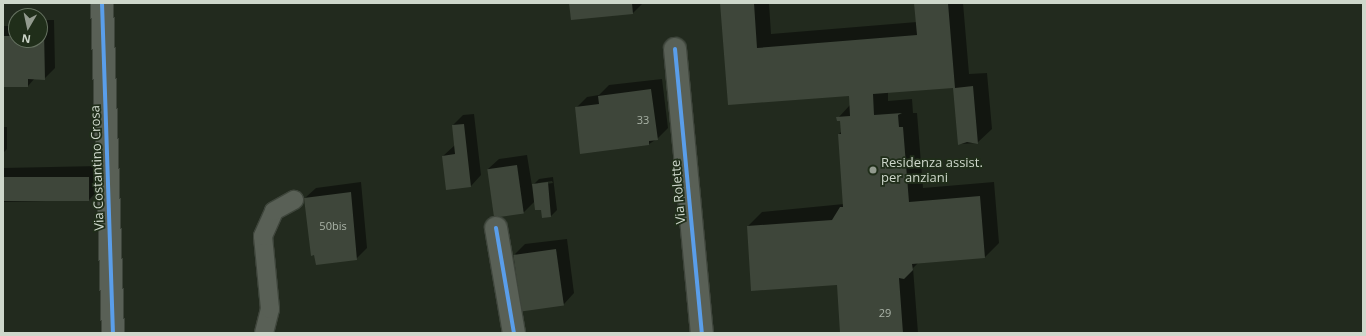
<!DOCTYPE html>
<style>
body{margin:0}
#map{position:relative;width:1366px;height:336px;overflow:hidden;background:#222a1e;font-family:"Open Sans",sans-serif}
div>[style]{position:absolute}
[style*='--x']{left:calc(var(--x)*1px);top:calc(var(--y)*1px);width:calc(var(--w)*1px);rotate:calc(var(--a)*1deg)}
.shadow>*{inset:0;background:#0007}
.building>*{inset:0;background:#3e463a;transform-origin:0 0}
.roads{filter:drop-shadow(1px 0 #3e453b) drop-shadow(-1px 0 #3e453b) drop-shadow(0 1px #3e453b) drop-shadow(0 -1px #3e453b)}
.service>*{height:18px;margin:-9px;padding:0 9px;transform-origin:9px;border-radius:9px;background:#596056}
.minor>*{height:22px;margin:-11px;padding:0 11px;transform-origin:11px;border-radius:11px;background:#596056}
.tertiary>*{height:22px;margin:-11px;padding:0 11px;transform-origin:11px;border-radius:11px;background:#596056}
.cycleway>*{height:4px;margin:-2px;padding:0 2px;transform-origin:2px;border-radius:2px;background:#5a9eea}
.dots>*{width:11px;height:11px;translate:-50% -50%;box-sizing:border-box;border:2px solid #202e1a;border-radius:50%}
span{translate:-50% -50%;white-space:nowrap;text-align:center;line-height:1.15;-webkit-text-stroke:3.5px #202e1a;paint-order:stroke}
.number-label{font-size:11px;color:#aab3a7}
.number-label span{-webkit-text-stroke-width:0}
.poi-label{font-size:13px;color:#ced7cb}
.left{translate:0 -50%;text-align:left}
.street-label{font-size:13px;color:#ced7cb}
.frame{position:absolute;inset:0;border:4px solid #ced7cb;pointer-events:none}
.north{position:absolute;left:8px;top:8px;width:40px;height:40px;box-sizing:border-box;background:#202e1a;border:1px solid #667261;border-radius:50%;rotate:189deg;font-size:11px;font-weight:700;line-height:16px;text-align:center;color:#ced7cb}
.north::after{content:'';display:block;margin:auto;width:14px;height:18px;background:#929a8e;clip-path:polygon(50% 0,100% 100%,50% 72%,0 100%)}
</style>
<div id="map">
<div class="shadow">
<i style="clip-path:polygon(570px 3px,643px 3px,633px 13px)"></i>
<i style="clip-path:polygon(721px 3px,769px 3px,771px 34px,917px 22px,915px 3px,963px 3px,969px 74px,987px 73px,992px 129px,977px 143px,959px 144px,954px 87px,888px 92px,888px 101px,912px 99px,913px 113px,917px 113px,923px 188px,994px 182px,999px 243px,985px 257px,919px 262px,913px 268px,918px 333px,841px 333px,838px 284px,748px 226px,762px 212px,844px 204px,839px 134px,842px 131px,841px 120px,838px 118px,850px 105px,850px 95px,729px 104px)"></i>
<i style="clip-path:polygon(40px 20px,54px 20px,55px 68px,44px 79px,35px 78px,28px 86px,3px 82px,3px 26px,16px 26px,16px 40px,40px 40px)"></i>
<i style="clip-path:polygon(662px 79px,668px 128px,657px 139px,649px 144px,581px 153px,576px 108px,587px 97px,599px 95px,609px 85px)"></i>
<i style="clip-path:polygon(474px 114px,481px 175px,471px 186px,447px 189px,443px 156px,455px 145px,453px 125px,463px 115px)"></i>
<i style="clip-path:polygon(3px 127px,7px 127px,7px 149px,3px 153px)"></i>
<i style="clip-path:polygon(evenodd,527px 155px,532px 186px,539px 179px,553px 177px,557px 210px,551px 216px,535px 201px,524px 212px,495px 216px,488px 169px,499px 159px,527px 155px,552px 181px,553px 183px,538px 185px,538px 183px,552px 181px)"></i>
<i style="clip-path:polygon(99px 166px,99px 189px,89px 200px,3px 202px,3px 168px)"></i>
<i style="clip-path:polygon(361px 182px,367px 248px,356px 259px,305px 198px,316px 188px)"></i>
<i style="clip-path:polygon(567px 239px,574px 293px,564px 304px,515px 254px,525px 244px)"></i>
</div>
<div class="building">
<i style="clip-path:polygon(569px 3px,632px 3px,633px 14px,571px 20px)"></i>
<i style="clip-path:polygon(720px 3px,754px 3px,757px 48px,917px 35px,914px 3px,948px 3px,955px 88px,973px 86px,978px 144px,967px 142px,958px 145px,953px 88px,873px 94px,874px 115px,902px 113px,898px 115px,899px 127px,903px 127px,909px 202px,980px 196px,985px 258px,912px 264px,913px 270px,904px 279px,899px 278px,903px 333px,840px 333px,837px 285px,751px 291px,747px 226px,832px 220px,840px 207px,843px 207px,838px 134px,841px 134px,840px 121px,837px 121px,836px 117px,850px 116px,849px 96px,728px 105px)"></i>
<i style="clip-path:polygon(12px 30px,16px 30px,16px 40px,40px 40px,40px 30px,44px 30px,45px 80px,28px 79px,28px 87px,3px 87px,3px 36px,11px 36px)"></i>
<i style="clip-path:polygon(651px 89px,658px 140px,649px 141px,649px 145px,580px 154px,575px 107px,599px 104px,598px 96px)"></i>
<i style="clip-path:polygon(464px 124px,471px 187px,446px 190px,442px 156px,455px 154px,452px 125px)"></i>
<i style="left:517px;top:165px;width:49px;height:30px;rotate:82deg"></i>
<i style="left:89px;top:177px;width:24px;height:86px;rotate:90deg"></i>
<i style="clip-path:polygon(548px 182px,551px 217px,542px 218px,541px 210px,535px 210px,532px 184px)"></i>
<i style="clip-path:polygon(351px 192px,357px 260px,316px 265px,314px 255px,311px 256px,304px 198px)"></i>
<i style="left:556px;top:249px;width:57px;height:43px;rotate:82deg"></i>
</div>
<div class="roads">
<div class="service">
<i style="--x:264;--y:333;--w:25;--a:-76"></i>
<i style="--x:270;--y:309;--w:73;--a:-95.5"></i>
<i style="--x:263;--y:236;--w:27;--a:-66"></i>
<i style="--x:274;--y:211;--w:23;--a:-29"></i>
</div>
<div class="minor">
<i style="--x:675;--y:49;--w:285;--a:84.6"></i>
<i style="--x:496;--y:228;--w:107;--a:80.3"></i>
</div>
<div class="tertiary">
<i style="--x:102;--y:3;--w:330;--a:88.1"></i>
</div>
</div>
<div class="cycleway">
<i style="--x:102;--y:3;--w:330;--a:88.1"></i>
<i style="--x:675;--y:49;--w:285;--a:84.6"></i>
<i style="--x:496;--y:228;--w:107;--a:80.3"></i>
</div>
<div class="dots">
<i style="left:873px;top:170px;background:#929a8e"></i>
</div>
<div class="number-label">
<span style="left:643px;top:120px">33</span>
<span style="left:333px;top:226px">50bis</span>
<span style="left:885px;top:313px">29</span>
</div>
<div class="poi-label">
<span class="left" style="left:881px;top:170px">Residenza assist.<br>per anziani</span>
</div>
<div class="street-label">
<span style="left:97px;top:168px;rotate:-92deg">Via Costantino Crosa</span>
<span style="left:678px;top:192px;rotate:-95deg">Via Rolette</span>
</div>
<div class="frame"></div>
<div class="north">N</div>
</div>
